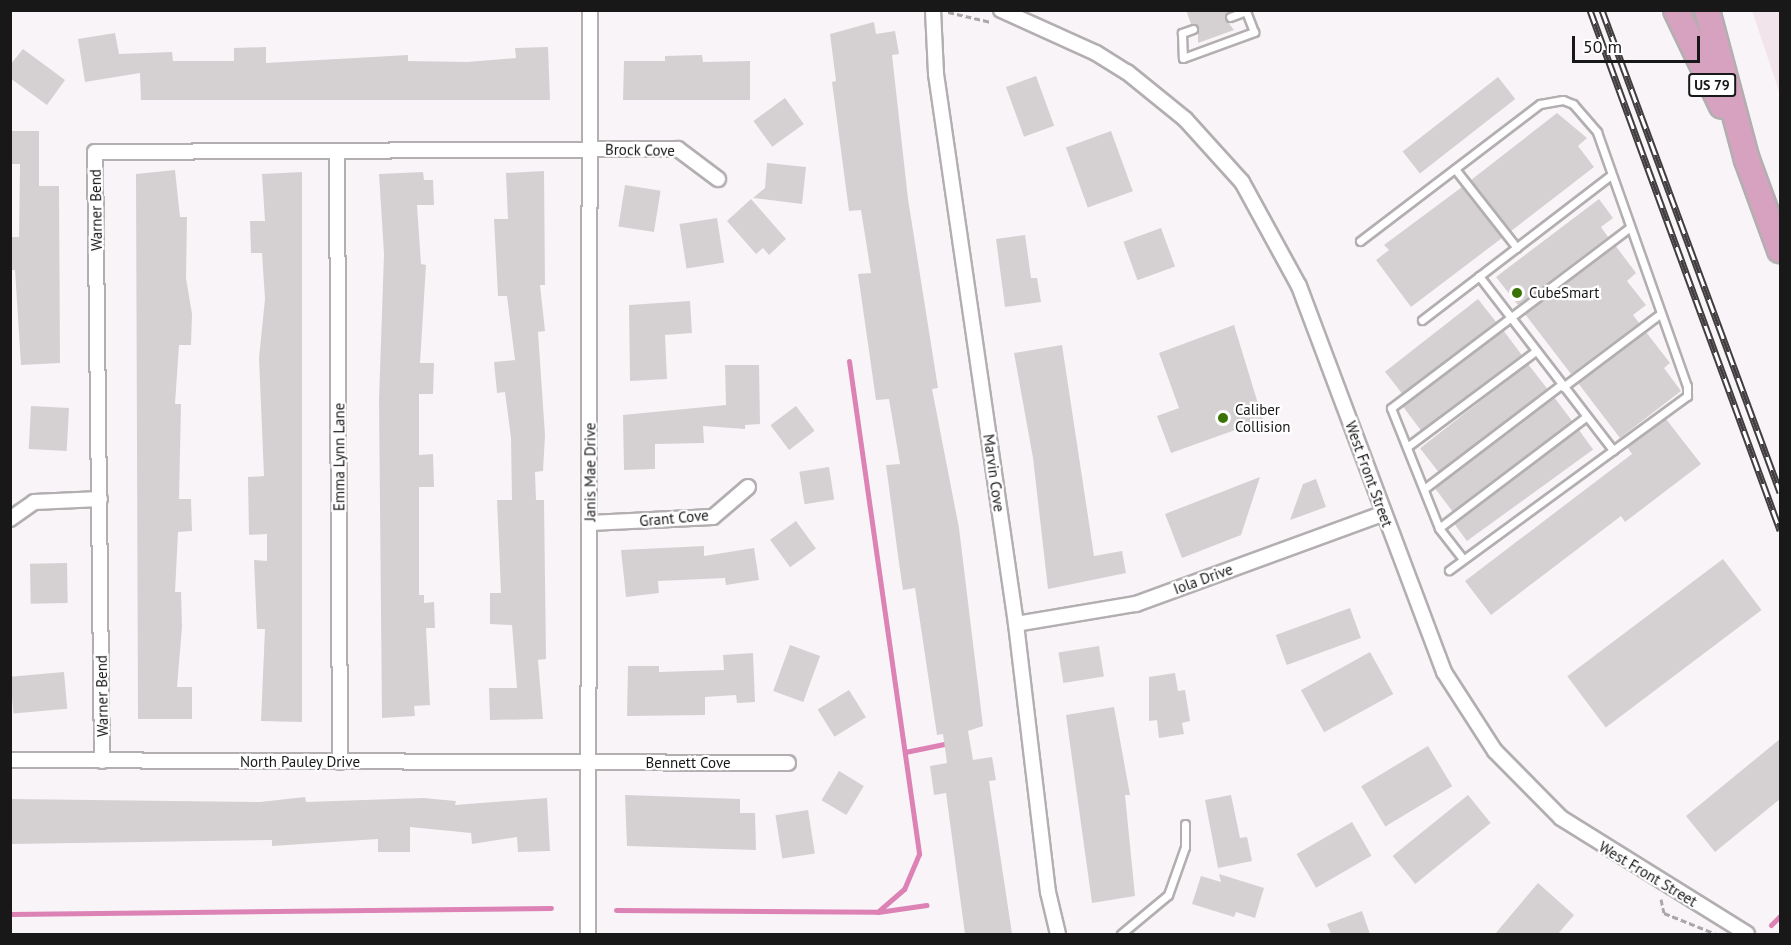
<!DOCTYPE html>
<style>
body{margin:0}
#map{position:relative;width:1791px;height:945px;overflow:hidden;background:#f9f4f7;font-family:"PT Sans",sans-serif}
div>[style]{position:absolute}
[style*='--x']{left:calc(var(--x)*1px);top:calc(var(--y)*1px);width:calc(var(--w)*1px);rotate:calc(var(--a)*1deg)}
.built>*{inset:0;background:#f1e5eb}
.stream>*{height:5px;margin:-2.5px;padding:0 2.5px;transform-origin:2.5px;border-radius:2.5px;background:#dc82b5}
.building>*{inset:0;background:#d5d1d3;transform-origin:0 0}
.path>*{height:3px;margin-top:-1.5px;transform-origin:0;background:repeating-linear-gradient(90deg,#aaa7a9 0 6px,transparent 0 9px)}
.roads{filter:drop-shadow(2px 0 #b3afb1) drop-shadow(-2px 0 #b3afb1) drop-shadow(0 2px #b3afb1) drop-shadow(0 -2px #b3afb1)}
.service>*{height:7px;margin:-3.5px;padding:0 3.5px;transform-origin:3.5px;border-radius:3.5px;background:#fff}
.minor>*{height:14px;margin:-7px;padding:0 7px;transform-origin:7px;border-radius:7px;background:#fff}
.trunk>*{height:24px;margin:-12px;padding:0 12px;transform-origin:12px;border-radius:12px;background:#d7a2bf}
.rail>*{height:7px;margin-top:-3.5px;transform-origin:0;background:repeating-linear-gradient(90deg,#fff 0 14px,#403e3f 0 28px);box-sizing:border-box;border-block:2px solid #403e3f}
.dots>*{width:16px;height:16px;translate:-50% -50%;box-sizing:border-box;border:3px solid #fff;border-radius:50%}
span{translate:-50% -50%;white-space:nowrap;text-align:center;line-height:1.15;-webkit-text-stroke:4.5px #fff;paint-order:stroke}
.shield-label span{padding:2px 4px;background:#fff;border:2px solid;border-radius:4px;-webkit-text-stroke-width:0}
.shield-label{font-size:14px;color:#191819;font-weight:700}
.street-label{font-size:15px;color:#191819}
.poi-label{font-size:15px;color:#191819}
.left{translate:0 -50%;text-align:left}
.frame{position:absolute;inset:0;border:12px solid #191819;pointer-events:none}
.scale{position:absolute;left:1572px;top:36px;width:128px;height:27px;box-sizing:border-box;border:3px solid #191819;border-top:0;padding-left:8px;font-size:18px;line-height:21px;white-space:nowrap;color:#191819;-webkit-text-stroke:4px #fff;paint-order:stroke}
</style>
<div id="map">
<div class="built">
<i style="clip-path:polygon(1752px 11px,1780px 11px,1780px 94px)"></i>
</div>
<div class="stream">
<i style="--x:849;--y:361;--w:498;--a:81.9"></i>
<i style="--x:919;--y:854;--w:38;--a:113"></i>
<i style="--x:904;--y:889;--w:35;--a:139"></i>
<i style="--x:905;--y:752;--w:45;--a:-11.6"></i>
<i style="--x:616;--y:910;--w:262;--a:0.4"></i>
<i style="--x:878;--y:912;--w:49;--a:-8.1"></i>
<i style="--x:10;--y:914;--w:541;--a:-0.64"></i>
<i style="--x:1771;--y:925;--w:13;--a:-45"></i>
</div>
<div class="building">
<i style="clip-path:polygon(1186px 10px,1228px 10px,1225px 18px,1234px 30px,1198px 43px,1198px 27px,1191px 24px)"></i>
<i style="clip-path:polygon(874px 22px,876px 34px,895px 31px,899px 54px,892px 55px,908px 199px,938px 388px,932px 389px,959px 528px,983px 726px,968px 731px,973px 760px,992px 757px,996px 780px,989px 781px,1012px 934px,965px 934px,946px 793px,934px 795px,930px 766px,947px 763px,943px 734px,937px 735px,915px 588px,903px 590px,899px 563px,886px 465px,900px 464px,889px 399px,876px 400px,858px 274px,871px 273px,861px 210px,849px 211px,832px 82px,836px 81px,830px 34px)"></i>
<i style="clip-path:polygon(115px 33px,119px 54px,172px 52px,173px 61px,234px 61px,234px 48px,266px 47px,266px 63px,408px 55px,408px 61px,467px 62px,516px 58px,515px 48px,548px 47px,550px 100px,141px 100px,140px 73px,85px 82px,78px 39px)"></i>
<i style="clip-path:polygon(23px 49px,65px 80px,47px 105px,10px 78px,10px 65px)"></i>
<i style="clip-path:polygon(702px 55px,703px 62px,750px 61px,750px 100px,623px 100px,624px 61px,665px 61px,665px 56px)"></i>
<i style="left:1036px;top:76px;width:53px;height:32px;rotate:70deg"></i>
<i style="left:1498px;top:77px;width:28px;height:121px;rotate:52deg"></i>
<i style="left:785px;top:98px;width:32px;height:39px;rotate:54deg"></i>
<i style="clip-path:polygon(1557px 113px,1587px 138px,1578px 146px,1594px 167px,1511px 231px,1471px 180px)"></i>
<i style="clip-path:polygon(10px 131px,39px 131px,39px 186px,59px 186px,60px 363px,21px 365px,15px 270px,10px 270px,10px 237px,19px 237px,20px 164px,10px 164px)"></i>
<i style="left:1111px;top:131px;width:64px;height:48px;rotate:70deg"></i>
<i style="clip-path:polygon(767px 163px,806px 167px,802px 204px,753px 198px,765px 188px)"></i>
<i style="clip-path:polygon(175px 170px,180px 217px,187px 217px,186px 278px,192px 314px,191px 345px,179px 345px,175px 404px,181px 404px,179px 499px,191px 499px,192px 531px,178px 532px,175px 592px,181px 592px,182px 627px,177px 687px,192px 687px,192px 719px,138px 719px,136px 174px)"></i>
<i style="clip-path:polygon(544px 171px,545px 285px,540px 285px,545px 331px,538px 332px,545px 435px,543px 471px,535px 472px,536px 500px,544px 500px,546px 659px,538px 660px,543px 719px,490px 720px,489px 688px,517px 688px,512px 625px,490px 624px,490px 593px,501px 593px,497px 500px,512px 500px,511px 438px,505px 392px,497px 393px,494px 362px,515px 360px,507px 296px,498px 296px,494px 219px,508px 219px,506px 173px)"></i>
<i style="clip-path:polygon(302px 172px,302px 722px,261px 721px,265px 629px,257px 629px,254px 560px,267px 561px,267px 534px,249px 535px,248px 477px,264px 476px,259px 358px,265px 299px,262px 253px,251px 253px,250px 221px,265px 221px,262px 174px)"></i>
<i style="clip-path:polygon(423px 172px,424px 180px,433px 180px,434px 205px,417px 205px,421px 264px,426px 265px,420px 363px,434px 363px,433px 394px,419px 394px,419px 455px,433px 454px,434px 487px,419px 487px,419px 595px,424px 595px,424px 603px,434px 602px,435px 628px,426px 628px,430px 705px,414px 706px,415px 716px,382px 718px,379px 400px,384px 254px,379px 174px)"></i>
<i style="left:625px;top:185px;width:36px;height:42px;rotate:9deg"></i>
<i style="clip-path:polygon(1462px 187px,1502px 238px,1411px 307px,1376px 260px,1389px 250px,1384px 245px)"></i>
<i style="clip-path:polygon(751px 199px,786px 239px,769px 255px,763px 248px,756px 254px,727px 221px)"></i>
<i style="clip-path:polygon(1599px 199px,1613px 218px,1601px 227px,1608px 237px,1518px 305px,1496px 277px)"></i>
<i style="left:717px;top:218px;width:45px;height:38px;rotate:81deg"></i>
<i style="left:1161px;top:228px;width:41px;height:40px;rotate:70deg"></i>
<i style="clip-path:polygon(1025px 235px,1031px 278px,1037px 278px,1041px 302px,1005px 307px,996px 239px)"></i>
<i style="clip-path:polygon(1615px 245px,1636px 273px,1627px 281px,1646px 305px,1633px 315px,1639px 323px,1571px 374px,1525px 314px)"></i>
<i style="left:1478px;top:299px;width:29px;height:118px;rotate:52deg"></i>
<i style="clip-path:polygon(690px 301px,692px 333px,665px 335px,667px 379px,630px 381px,629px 305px)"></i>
<i style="clip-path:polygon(1234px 325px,1263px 420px,1171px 453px,1157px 416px,1179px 408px,1159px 353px)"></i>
<i style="left:1503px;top:330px;width:31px;height:126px;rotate:53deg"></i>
<i style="clip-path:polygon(1646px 332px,1670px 363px,1664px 368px,1681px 391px,1620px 438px,1578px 383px)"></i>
<i style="clip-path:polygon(1062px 345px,1094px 556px,1122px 551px,1126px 573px,1048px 589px,1033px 458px,1014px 353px)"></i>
<i style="left:1528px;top:364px;width:31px;height:137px;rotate:52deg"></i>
<i style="clip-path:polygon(725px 365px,759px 365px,760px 424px,745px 425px,745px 429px,703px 426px,704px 443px,655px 444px,655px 469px,624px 470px,623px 415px,726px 405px)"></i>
<i style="left:1554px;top:397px;width:30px;height:150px;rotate:53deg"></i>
<i style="left:31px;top:406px;width:38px;height:43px;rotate:3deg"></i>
<i style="left:796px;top:406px;width:31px;height:32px;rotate:53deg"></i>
<i style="clip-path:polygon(1666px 419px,1701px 464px,1625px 522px,1621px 516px,1491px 615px,1465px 581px,1632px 454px,1627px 447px)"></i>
<i style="left:1579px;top:430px;width:24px;height:156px;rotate:54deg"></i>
<i style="left:829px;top:467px;width:33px;height:30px;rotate:81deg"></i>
<i style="clip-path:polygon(1260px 477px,1241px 535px,1182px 558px,1165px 514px)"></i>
<i style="clip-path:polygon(1316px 479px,1326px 507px,1290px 520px,1303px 484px)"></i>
<i style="left:796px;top:521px;width:34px;height:32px;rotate:54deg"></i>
<i style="clip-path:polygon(704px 546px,704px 556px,754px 548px,759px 580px,726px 585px,725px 578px,658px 581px,659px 593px,626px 597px,621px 550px)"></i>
<i style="left:1723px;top:559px;width:64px;height:195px;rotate:53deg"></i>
<i style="left:67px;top:563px;width:40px;height:37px;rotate:89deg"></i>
<i style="left:1350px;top:608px;width:32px;height:79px;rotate:70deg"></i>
<i style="left:790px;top:645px;width:32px;height:49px;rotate:20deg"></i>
<i style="left:1099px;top:646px;width:31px;height:41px;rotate:81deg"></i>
<i style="left:1370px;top:652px;width:48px;height:79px;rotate:61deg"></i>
<i style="clip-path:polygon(753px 653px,755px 702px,737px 703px,736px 695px,705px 697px,705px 715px,627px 716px,628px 666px,659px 666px,659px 672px,724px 670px,723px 655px)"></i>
<i style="left:64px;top:672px;width:37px;height:54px;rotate:85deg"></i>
<i style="clip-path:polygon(1175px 673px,1178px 691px,1185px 690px,1190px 721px,1182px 723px,1184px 734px,1159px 738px,1157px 720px,1149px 721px,1149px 677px)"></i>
<i style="left:849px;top:690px;width:32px;height:37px;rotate:58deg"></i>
<i style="clip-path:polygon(1114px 707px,1130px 795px,1125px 795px,1135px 896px,1092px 903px,1066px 715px)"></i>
<i style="clip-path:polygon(1780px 739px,1780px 799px,1715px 852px,1686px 816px)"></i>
<i style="left:1428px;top:746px;width:47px;height:78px;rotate:59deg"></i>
<i style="left:839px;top:771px;width:29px;height:34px;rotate:31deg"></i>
<i style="clip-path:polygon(625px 795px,740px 799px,740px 813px,755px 813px,756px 850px,627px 846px)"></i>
<i style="clip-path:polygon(1231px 795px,1240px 838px,1247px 837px,1252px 861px,1218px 868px,1205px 800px)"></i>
<i style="left:1468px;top:795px;width:36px;height:97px;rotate:51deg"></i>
<i style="clip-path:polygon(305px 797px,306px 802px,423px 798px,456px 801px,455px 805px,547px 798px,550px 851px,518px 852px,517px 837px,472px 844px,471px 833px,410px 827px,410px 852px,378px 852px,378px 839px,272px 846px,272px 840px,10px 844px,10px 799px,260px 802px)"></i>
<i style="left:808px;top:810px;width:44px;height:33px;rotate:81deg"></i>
<i style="left:1352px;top:822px;width:39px;height:64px;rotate:60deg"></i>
<i style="clip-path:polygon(1219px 874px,1264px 888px,1255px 918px,1236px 912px,1234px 917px,1192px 904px,1201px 876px,1221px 882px)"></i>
<i style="clip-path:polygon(1538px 883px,1574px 915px,1558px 934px,1495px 934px)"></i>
<i style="clip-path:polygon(1362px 911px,1370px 934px,1331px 934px,1327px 924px)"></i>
</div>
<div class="path">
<i style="--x:948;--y:12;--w:44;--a:13.1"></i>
<i style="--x:1661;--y:899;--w:14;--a:78"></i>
<i style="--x:1664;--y:913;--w:56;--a:22"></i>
</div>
<div class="roads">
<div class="service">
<i style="--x:1193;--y:29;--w:12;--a:160"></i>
<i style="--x:1182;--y:33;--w:25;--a:88"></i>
<i style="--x:1183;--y:58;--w:76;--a:-20.1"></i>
<i style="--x:1254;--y:32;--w:22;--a:-111"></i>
<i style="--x:1246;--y:11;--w:17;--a:159"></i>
<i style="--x:1455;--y:169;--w:100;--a:51.9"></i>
<i style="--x:1360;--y:241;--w:226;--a:-37.3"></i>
<i style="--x:1540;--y:104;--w:23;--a:-10"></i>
<i style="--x:1563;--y:100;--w:11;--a:22"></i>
<i style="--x:1573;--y:104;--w:37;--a:49"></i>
<i style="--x:1597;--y:132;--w:269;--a:70.5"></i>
<i style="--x:1687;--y:386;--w:10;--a:90"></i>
<i style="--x:1687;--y:396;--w:295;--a:143.8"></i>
<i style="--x:1479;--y:276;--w:220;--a:52.4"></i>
<i style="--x:1422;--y:320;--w:237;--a:-37.5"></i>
<i style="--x:1563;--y:387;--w:121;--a:-37"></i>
<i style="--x:1407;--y:447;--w:161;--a:-36.7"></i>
<i style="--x:1424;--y:489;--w:173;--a:-37.3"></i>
<i style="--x:1439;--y:528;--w:184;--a:-37.1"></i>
<i style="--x:1463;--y:559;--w:39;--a:-128"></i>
<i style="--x:1439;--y:528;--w:129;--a:-111.8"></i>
<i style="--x:1391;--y:408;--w:298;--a:-37.1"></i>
<i style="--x:1121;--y:934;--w:61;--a:-39.7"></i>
<i style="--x:1168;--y:895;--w:51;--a:-70.5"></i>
<i style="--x:1185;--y:847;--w:23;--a:-90"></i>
</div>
<div class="minor">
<i style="--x:933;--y:10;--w:64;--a:87.3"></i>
<i style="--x:936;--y:74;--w:556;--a:81.72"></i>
<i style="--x:1016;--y:624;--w:270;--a:83.2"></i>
<i style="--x:1048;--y:892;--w:43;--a:76.6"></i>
<i style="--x:1001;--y:10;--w:104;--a:24.4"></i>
<i style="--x:1096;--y:53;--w:36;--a:32"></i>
<i style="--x:1127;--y:72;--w:75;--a:39"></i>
<i style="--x:1185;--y:119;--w:85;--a:47.9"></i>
<i style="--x:1242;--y:182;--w:119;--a:61.3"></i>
<i style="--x:1299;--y:286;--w:412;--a:69.4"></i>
<i style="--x:1444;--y:672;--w:94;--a:57.2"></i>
<i style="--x:1495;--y:751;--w:94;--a:45.4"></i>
<i style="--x:1561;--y:818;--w:219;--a:31.9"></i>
<i style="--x:337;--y:152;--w:610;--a:89.72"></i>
<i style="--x:10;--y:519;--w:29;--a:-35"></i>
<i style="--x:34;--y:502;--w:66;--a:-2.6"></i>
<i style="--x:590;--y:523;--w:123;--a:-2.8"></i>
<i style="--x:713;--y:517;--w:46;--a:-40.6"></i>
<i style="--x:1016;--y:624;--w:122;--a:-9.5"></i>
<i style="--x:1136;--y:604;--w:264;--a:-20.1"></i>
<i style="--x:10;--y:760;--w:778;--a:0.22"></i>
<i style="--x:102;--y:761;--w:609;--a:-90.66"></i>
<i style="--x:95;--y:152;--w:583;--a:-0.29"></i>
<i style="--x:678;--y:149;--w:50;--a:36.9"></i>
<i style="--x:588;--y:934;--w:924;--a:-89.88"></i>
</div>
<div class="trunk">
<i style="--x:1676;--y:10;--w:106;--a:64.4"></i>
<i style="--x:1707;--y:10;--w:155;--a:75.1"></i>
<i style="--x:1747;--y:160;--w:96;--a:69.9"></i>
</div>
</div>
<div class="rail">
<i style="--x:1590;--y:10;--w:554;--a:69.93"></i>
<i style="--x:1602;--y:10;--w:514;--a:69.73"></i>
</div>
<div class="dots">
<i style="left:1517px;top:293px;background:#397305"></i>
<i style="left:1223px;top:418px;background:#397305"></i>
</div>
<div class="shield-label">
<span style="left:1712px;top:85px">US 79</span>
</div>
<div class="street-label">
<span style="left:640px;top:150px;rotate:1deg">Brock Cove</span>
<span style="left:96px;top:210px;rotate:-91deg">Warner Bend</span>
<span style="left:339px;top:457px;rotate:-90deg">Emma Lynn Lane</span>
<span style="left:590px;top:472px;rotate:-90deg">Janis Mae Drive</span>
<span style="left:994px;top:473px;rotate:82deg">Marvin Cove</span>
<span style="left:1369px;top:474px;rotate:70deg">West Front Street</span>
<span style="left:674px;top:518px;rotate:-5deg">Grant Cove</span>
<span style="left:1203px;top:579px;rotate:-20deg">Iola Drive</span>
<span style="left:102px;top:696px;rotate:-91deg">Warner Bend</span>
<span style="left:300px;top:762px">North Pauley Drive</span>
<span style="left:688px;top:763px">Bennett Cove</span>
<span style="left:1648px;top:874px;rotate:31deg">West Front Street</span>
</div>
<div class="poi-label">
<span class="left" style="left:1529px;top:293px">CubeSmart</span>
<span class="left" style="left:1235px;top:418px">Caliber<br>Collision</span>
</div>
<div class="frame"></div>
<div class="scale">50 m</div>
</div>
